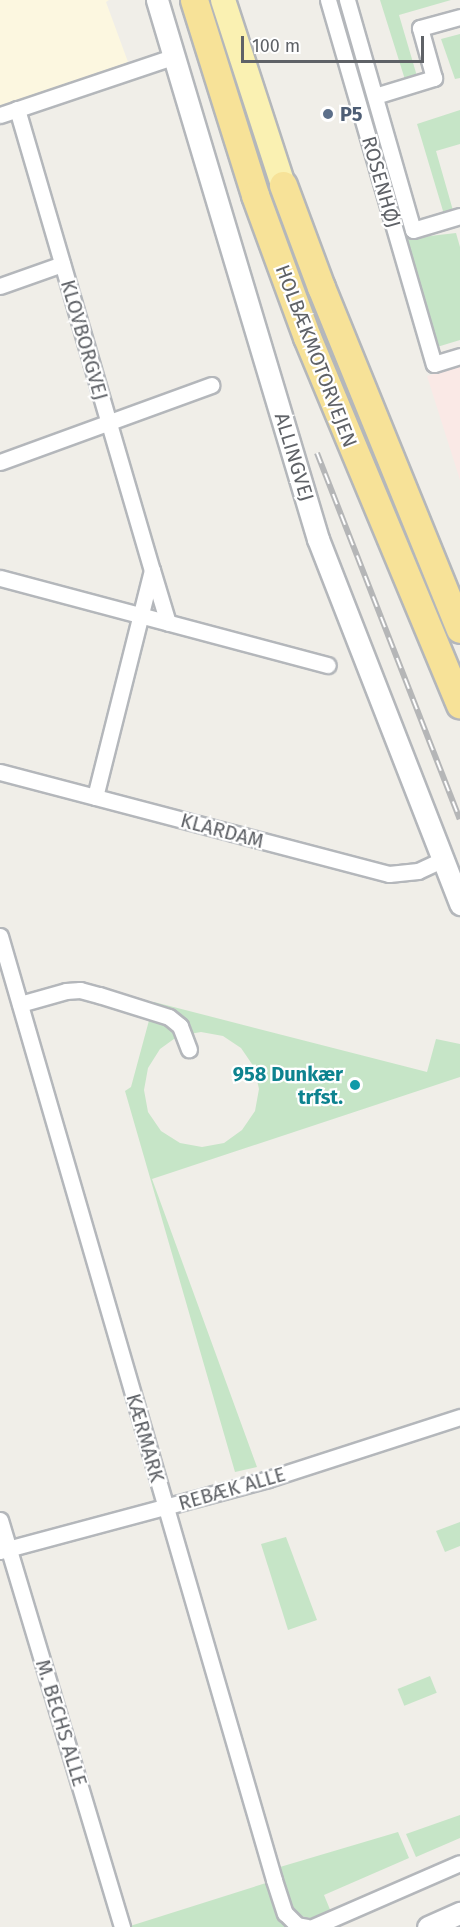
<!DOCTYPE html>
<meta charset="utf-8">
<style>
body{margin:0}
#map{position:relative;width:460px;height:1927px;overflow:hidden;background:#f0eee8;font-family:"Fira Sans",sans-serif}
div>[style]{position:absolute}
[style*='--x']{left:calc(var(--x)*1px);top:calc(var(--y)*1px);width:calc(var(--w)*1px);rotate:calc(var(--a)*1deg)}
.commercial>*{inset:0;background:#fcf7e0}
.medical>*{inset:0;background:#fae9e6}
.green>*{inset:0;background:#c6e5c7;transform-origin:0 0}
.roads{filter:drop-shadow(2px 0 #b4b7bb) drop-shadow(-2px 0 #b4b7bb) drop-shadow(0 2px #b4b7bb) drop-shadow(0 -2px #b4b7bb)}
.street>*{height:15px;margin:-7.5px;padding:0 7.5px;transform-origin:7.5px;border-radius:7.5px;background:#fff}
.secondary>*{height:21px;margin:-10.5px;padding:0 10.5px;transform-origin:10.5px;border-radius:10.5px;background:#fff}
.primary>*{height:24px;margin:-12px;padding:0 12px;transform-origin:12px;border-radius:12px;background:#faf1b2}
.highway>*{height:27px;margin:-13.5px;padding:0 13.5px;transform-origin:13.5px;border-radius:13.5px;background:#f7e298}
.rail>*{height:6px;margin-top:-3px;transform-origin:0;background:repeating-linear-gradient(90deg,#fff 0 11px,#b5b6b7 0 22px);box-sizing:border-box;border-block:2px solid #b5b6b7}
.dots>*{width:16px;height:16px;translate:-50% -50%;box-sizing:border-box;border:3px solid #fff;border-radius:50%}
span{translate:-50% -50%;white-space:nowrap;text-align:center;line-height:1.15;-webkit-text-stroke:4.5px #fff;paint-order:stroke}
.service-label{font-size:20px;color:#4e5e75;font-weight:700}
.left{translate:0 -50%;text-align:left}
.street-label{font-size:20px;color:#5f6267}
.culture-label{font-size:20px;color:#0d838f;font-weight:700}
.right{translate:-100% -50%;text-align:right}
.scale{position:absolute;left:241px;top:36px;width:183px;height:27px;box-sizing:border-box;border:3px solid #5f6267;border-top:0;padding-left:8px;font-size:18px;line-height:21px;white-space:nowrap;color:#5f6267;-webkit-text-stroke:4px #fff;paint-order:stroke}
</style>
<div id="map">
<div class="commercial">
<i style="clip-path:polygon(0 0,109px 0,106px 2px,128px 62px,0 107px)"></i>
</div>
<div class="medical">
<i style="clip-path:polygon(460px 366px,460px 480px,427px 376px)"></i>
</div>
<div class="green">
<i style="clip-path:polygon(380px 0,451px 0,399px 15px,419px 83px,407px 86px)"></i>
<i style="clip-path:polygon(460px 34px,460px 78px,455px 79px,441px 39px)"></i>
<i style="clip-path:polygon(460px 110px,460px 144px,436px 151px,454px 214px,443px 218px,443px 211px,417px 124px)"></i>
<i style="clip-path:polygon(456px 233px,460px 247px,460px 340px,437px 347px,404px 239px)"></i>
<i style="clip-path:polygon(evenodd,154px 1002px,427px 1072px,436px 1039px,460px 1044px,460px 1077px,152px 1179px,257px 1467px,235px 1472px,125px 1091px,131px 1087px,154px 1002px,201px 1032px,223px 1036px,241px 1048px,254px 1067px,259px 1089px,255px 1111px,242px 1130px,224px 1143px,202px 1147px,180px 1143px,161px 1131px,148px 1112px,144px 1090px,148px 1068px,160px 1049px,178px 1036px,201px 1032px)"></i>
<i style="clip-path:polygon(460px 1522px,460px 1546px,445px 1552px,436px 1531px)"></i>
<i style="clip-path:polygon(286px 1537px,317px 1620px,288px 1630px,261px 1544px)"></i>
<i style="left:430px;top:1676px;width:18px;height:35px;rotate:68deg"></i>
<i style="clip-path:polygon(460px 1815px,460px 1838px,416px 1857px,406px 1834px)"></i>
<i style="clip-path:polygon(398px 1832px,409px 1858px,324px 1895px,331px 1912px,313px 1919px,301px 1916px,293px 1911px,280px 1867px)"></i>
<i style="clip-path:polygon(266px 1883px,277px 1916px,287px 1927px,127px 1927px)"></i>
</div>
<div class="roads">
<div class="street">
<i style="--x:328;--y:0;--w:379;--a:73.8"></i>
<i style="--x:434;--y:364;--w:27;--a:-17"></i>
<i style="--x:347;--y:0;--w:239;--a:74"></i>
<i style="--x:413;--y:230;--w:49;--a:-16.6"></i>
<i style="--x:375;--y:96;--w:62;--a:-17"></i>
<i style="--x:434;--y:78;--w:52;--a:-105.6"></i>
<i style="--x:420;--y:28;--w:41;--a:-15.4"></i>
<i style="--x:17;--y:109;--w:480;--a:73.7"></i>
<i style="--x:152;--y:570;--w:234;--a:104.1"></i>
<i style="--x:0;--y:115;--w:185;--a:-18.6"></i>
<i style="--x:0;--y:286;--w:66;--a:-19.5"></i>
<i style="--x:0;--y:462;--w:225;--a:-20"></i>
<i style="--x:152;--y:570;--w:55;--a:73.2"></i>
<i style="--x:0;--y:578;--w:339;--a:14.9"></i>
<i style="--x:0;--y:772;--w:402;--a:14.7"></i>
<i style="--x:389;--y:874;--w:29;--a:-6"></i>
<i style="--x:418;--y:871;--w:29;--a:-25"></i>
<i style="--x:0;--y:936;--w:983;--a:73.81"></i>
<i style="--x:274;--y:1880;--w:35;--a:72"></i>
<i style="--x:285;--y:1913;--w:17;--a:45"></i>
<i style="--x:297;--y:1925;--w:10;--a:11"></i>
<i style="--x:20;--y:1004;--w:48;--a:-15.8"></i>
<i style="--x:66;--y:991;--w:14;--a:-4"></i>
<i style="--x:80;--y:990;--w:20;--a:15"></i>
<i style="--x:99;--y:995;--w:73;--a:17.4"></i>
<i style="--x:169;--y:1017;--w:14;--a:39"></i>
<i style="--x:180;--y:1026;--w:25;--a:69"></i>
<i style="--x:0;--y:1520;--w:425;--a:73.3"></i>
<i style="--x:0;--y:1551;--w:278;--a:-15"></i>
<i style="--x:268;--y:1479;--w:202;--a:-17.9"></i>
<i style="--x:313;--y:1927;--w:160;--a:-23.5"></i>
</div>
<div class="secondary">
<i style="--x:157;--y:0;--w:563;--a:73.37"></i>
<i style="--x:318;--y:539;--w:392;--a:68.7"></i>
<i style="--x:428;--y:1927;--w:35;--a:-24"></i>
</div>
<div class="primary">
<i style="--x:223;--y:0;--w:194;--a:72"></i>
</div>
<div class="highway">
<i style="--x:194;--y:0;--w:204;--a:72.6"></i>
<i style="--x:255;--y:195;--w:151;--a:69.9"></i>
<i style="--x:307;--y:337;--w:398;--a:67.4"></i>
<i style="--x:283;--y:185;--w:109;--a:69.6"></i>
<i style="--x:321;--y:287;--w:369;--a:67.9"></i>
</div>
</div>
<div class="rail">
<i style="--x:317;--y:453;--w:393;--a:68.7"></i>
</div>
<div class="dots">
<i style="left:328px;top:114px;background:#5c6f8a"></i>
<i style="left:355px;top:1085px;background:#0f9aa8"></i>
</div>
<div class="service-label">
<span class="left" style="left:340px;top:114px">P5</span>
</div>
<div class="street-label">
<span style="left:381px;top:182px;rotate:74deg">ROSENHØJ</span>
<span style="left:84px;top:340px;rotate:74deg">KLOVBORGVEJ</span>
<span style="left:316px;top:356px;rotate:69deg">HOLBÆKMOTORVEJEN</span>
<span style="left:294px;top:457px;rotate:73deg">ALLINGVEJ</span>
<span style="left:222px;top:831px;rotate:15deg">KLARDAM</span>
<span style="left:145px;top:1438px;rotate:74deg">KÆRMARK</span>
<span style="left:232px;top:1489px;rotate:-16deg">REBÆK ALLE</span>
<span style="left:61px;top:1723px;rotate:73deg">M. BECHS ALLE</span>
</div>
<div class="culture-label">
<span class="right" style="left:343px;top:1086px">958 Dunkær<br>trfst.</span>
</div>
<div class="scale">100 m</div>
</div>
